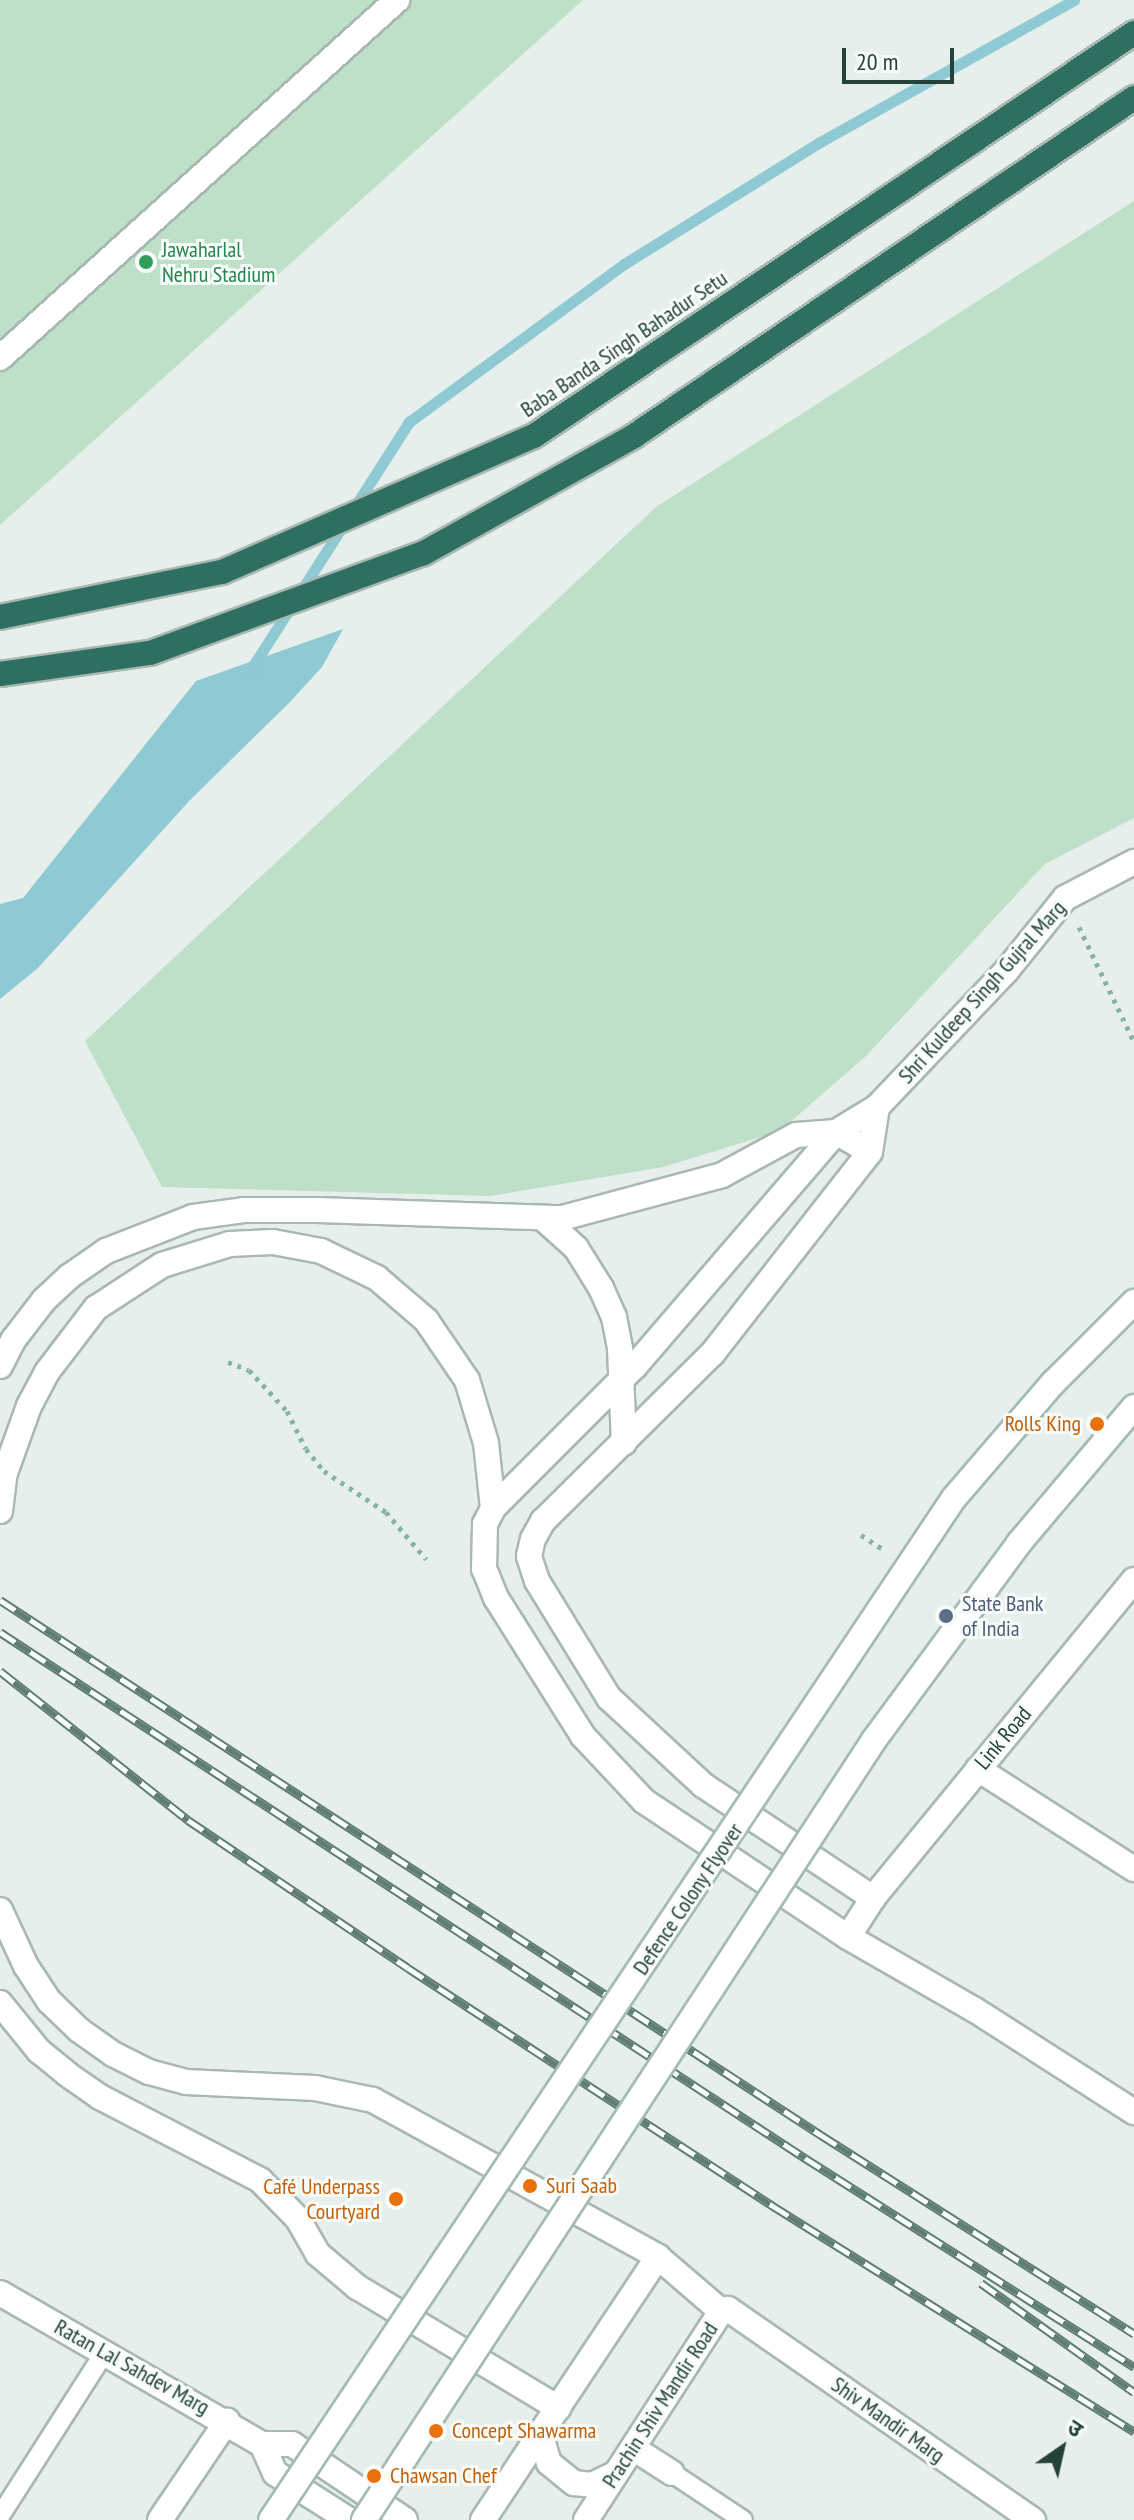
<!DOCTYPE html>
<meta charset="utf-8">
<style>
body{margin:0}
#map{position:relative;width:1134px;height:2520px;overflow:hidden;background:#e6efeb;font-family:"PT Sans Narrow","Noto Sans Devanagari",sans-serif}
div>[style]{position:absolute}
[style*='--x']{left:calc(var(--x)*1px);top:calc(var(--y)*1px);width:calc(var(--w)*1px);rotate:calc(var(--a)*1deg)}
.green>*{inset:0;background:#bfe0c8}
.water>*{inset:0;background:#8ec9d4}
.stream>*{height:11px;margin:-5.5px;padding:0 5.5px;transform-origin:5.5px;border-radius:5.5px;background:#8ec9d4}
.path>*{height:5px;margin-top:-2.5px;transform-origin:0;background:repeating-linear-gradient(90deg,#86b3a5 0 4px,transparent 0 10px)}
.roads{filter:drop-shadow(2px 0 #a8b8b2) drop-shadow(-2px 0 #a8b8b2) drop-shadow(0 2px #a8b8b2) drop-shadow(0 -2px #a8b8b2)}
.lane>*{height:18px;margin:-9px;padding:0 9px;transform-origin:9px;border-radius:9px;background:#fff}
.street>*{height:24px;margin:-12px;padding:0 12px;transform-origin:12px;border-radius:12px;background:#fff}
.secondary>*{height:24px;margin:-12px;padding:0 12px;transform-origin:12px;border-radius:12px;background:#fff}
.highway>*{height:24px;margin:-12px;padding:0 12px;transform-origin:12px;border-radius:12px;background:#2f6f62}
.rail>*{height:9px;margin-top:-4.5px;transform-origin:0;background:repeating-linear-gradient(90deg,#f7fbf9 0 18px,#5f7d75 0 36px);box-sizing:border-box;border-block:2px solid #5f7d75}
.bridges{filter:drop-shadow(2px 0 #a4bbb3) drop-shadow(-2px 0 #a4bbb3) drop-shadow(0 2px #a4bbb3) drop-shadow(0 -2px #a4bbb3)}
.secondary-bridge>*{height:24px;margin:-12px;padding:0 12px;transform-origin:12px;border-radius:12px;background:#fff}
.dots>*{width:22px;height:22px;translate:-50% -50%;box-sizing:border-box;border:4px solid #f7fbf9;border-radius:50%}
span{translate:-50% -50%;white-space:nowrap;text-align:center;line-height:1.15;-webkit-text-stroke:6px #f7fbf9;paint-order:stroke}
.leisure-label{font-size:22px;color:#27864d}
.left{translate:0 -50%;text-align:left}
.street-label{font-size:22px;color:#24423a}
.food-label{font-size:22px;color:#c56008}
.right{translate:-100% -50%;text-align:right}
.service-label{font-size:22px;color:#4e5e75}
.north{position:absolute;left:1022px;top:2408px;width:80px;height:80px;-webkit-text-stroke:6px #f7fbf9;paint-order:stroke;rotate:34deg;font-size:22px;font-weight:700;line-height:32px;text-align:center;color:#24423a}
.north::after{content:'';display:block;margin:auto;width:28px;height:36px;background:#24423a;clip-path:polygon(50% 0,100% 100%,50% 72%,0 100%)}
.scale{position:absolute;left:842px;top:48px;width:112px;height:36px;box-sizing:border-box;border:4px solid #24423a;border-top:0;padding-left:10px;font-size:24px;line-height:28px;white-space:nowrap;color:#24423a;-webkit-text-stroke:6px #f7fbf9;paint-order:stroke}
</style>
<div id="map">
<div class="green">
<i style="clip-path:polygon(0 0,583px 0,0 525px)"></i>
<i style="clip-path:polygon(1134px 201px,1134px 818px,1045px 864px,866px 1056px,780px 1131px,663px 1167px,490px 1196px,162px 1187px,85px 1041px,656px 507px)"></i>
</div>
<div class="water">
<i style="clip-path:polygon(343px 629px,322px 667px,288px 704px,190px 800px,38px 968px,0 999px,0 904px,23px 898px,196px 681px)"></i>
</div>
<div class="stream">
<i style="--x:352;--y:511;--w:106;--a:-57.4"></i>
<i style="--x:409;--y:422;--w:267;--a:-36.3"></i>
<i style="--x:624;--y:264;--w:231;--a:-31.9"></i>
<i style="--x:820;--y:142;--w:291;--a:-29.2"></i>
<i style="--x:251;--y:669;--w:171;--a:-57.4"></i>
</div>
<div class="path">
<i style="--x:1079;--y:927;--w:127;--a:64.4"></i>
<i style="--x:228;--y:1362;--w:22;--a:21"></i>
<i style="--x:249;--y:1370;--w:56;--a:47.2"></i>
<i style="--x:287;--y:1411;--w:42;--a:63.4"></i>
<i style="--x:306;--y:1449;--w:28;--a:51"></i>
<i style="--x:324;--y:1471;--w:74;--a:33.5"></i>
<i style="--x:386;--y:1512;--w:62;--a:49.6"></i>
<i style="--x:861;--y:1535;--w:27;--a:33"></i>
</div>
<div class="roads">
<div class="lane">
<i style="--x:672;--y:2473;--w:85;--a:33.5"></i>
<i style="--x:0;--y:2516;--w:195;--a:-57.4"></i>
</div>
<div class="street">
<i style="--x:1134;--y:1580;--w:411;--a:129.4"></i>
<i style="--x:873;--y:1898;--w:46;--a:122.7"></i>
<i style="--x:848;--y:1937;--w:146;--a:29.9"></i>
<i style="--x:975;--y:2010;--w:189;--a:32.7"></i>
<i style="--x:978;--y:1769;--w:185;--a:32.7"></i>
<i style="--x:0;--y:2293;--w:302;--a:30"></i>
<i style="--x:262;--y:2444;--w:30;--a:0"></i>
<i style="--x:292;--y:2444;--w:136;--a:33.9"></i>
<i style="--x:262;--y:2444;--w:32;--a:66"></i>
<i style="--x:275;--y:2473;--w:88;--a:32.4"></i>
<i style="--x:633;--y:2448;--w:46;--a:32.7"></i>
<i style="--x:160;--y:2520;--w:120;--a:-55.9"></i>
</div>
<div class="secondary">
<i style="--x:0;--y:358;--w:535;--a:-42.04"></i>
<i style="--x:545;--y:1220;--w:42;--a:42.1"></i>
<i style="--x:576;--y:1248;--w:47;--a:58"></i>
<i style="--x:601;--y:1288;--w:32;--a:66"></i>
<i style="--x:614;--y:1317;--w:33;--a:79"></i>
<i style="--x:620;--y:1349;--w:94;--a:87.6"></i>
<i style="--x:0;--y:1366;--w:30;--a:-63"></i>
<i style="--x:14;--y:1339;--w:49;--a:-52.4"></i>
<i style="--x:44;--y:1300;--w:35;--a:-43"></i>
<i style="--x:70;--y:1276;--w:44;--a:-34.8"></i>
<i style="--x:106;--y:1251;--w:93;--a:-21.3"></i>
<i style="--x:193;--y:1217;--w:51;--a:-7.8"></i>
<i style="--x:244;--y:1210;--w:73;--a:0"></i>
<i style="--x:317;--y:1210;--w:245;--a:1.9"></i>
<i style="--x:562;--y:1218;--w:166;--a:-15"></i>
<i style="--x:722;--y:1175;--w:84;--a:-28.4"></i>
<i style="--x:796;--y:1135;--w:40;--a:-4.3"></i>
<i style="--x:836;--y:1132;--w:39;--a:30"></i>
<i style="--x:0;--y:1511;--w:38;--a:-83"></i>
<i style="--x:5;--y:1473;--w:71;--a:-70.3"></i>
<i style="--x:29;--y:1406;--w:38;--a:-62"></i>
<i style="--x:47;--y:1372;--w:81;--a:-52.6"></i>
<i style="--x:96;--y:1308;--w:79;--a:-33.1"></i>
<i style="--x:162;--y:1265;--w:71;--a:-17.2"></i>
<i style="--x:230;--y:1244;--w:43;--a:-2.7"></i>
<i style="--x:273;--y:1242;--w:49;--a:10.6"></i>
<i style="--x:321;--y:1251;--w:62;--a:25.7"></i>
<i style="--x:377;--y:1278;--w:65;--a:40.6"></i>
<i style="--x:426;--y:1320;--w:73;--a:55.7"></i>
<i style="--x:467;--y:1380;--w:66;--a:73.2"></i>
<i style="--x:486;--y:1443;--w:65;--a:83.9"></i>
<i style="--x:873;--y:1898;--w:204;--a:-146.4"></i>
<i style="--x:703;--y:1785;--w:128;--a:-137.2"></i>
<i style="--x:609;--y:1698;--w:137;--a:-121.6"></i>
<i style="--x:537;--y:1581;--w:26;--a:-108"></i>
<i style="--x:529;--y:1556;--w:17;--a:-77"></i>
<i style="--x:533;--y:1539;--w:21;--a:-61"></i>
<i style="--x:543;--y:1521;--w:238;--a:-44.7"></i>
<i style="--x:712;--y:1354;--w:256;--a:-52"></i>
<i style="--x:870;--y:1152;--w:46;--a:-81.2"></i>
<i style="--x:0;--y:1910;--w:62;--a:65.1"></i>
<i style="--x:26;--y:1966;--w:42;--a:56.7"></i>
<i style="--x:49;--y:2001;--w:42;--a:44"></i>
<i style="--x:79;--y:2030;--w:42;--a:35.2"></i>
<i style="--x:113;--y:2054;--w:40;--a:26.6"></i>
<i style="--x:149;--y:2072;--w:38;--a:15"></i>
<i style="--x:186;--y:2082;--w:129;--a:2.7"></i>
<i style="--x:315;--y:2088;--w:59;--a:11.7"></i>
<i style="--x:373;--y:2100;--w:325;--a:28.8"></i>
<i style="--x:658;--y:2257;--w:83;--a:40.6"></i>
<i style="--x:848;--y:1937;--w:245;--a:-146.3"></i>
<i style="--x:644;--y:1801;--w:89;--a:-133.2"></i>
<i style="--x:583;--y:1736;--w:163;--a:-122.2"></i>
<i style="--x:496;--y:1598;--w:31;--a:-112"></i>
<i style="--x:484;--y:1569;--w:45;--a:-88.7"></i>
<i style="--x:485;--y:1524;--w:18;--a:-63"></i>
<i style="--x:493;--y:1508;--w:201;--a:-45"></i>
<i style="--x:635;--y:1366;--w:308;--a:-49.3"></i>
<i style="--x:836;--y:1132;--w:48;--a:-31.4"></i>
<i style="--x:877;--y:1107;--w:189;--a:-46.5"></i>
<i style="--x:1007;--y:970;--w:92;--a:-51.1"></i>
<i style="--x:1065;--y:898;--w:78;--a:-27.6"></i>
<i style="--x:0;--y:2003;--w:62;--a:50.9"></i>
<i style="--x:39;--y:2051;--w:36;--a:39"></i>
<i style="--x:67;--y:2074;--w:40;--a:34.9"></i>
<i style="--x:100;--y:2097;--w:180;--a:27.4"></i>
<i style="--x:260;--y:2180;--w:54;--a:45.7"></i>
<i style="--x:298;--y:2219;--w:40;--a:60.3"></i>
<i style="--x:318;--y:2254;--w:51;--a:40.2"></i>
<i style="--x:357;--y:2287;--w:235;--a:31"></i>
<i style="--x:721;--y:2311;--w:7;--a:-16"></i>
<i style="--x:728;--y:2309;--w:371;--a:34.7"></i>
<i style="--x:540;--y:2432;--w:32;--a:74"></i>
<i style="--x:549;--y:2463;--w:32;--a:39"></i>
<i style="--x:574;--y:2483;--w:18;--a:6"></i>
<i style="--x:592;--y:2485;--w:25;--a:-26"></i>
<i style="--x:483;--y:2520;--w:316;--a:-56.4"></i>
<i style="--x:586;--y:2520;--w:249;--a:-57.1"></i>
</div>
<div class="highway">
<i style="--x:0;--y:617;--w:227;--a:-11.5"></i>
<i style="--x:222;--y:572;--w:340;--a:-23.6"></i>
<i style="--x:534;--y:436;--w:723;--a:-33.89"></i>
<i style="--x:0;--y:674;--w:151;--a:-8"></i>
<i style="--x:150;--y:653;--w:292;--a:-20.1"></i>
<i style="--x:424;--y:553;--w:240;--a:-29.1"></i>
<i style="--x:634;--y:436;--w:604;--a:-34.06"></i>
</div>
</div>
<div class="rail">
<i style="--x:0;--y:1600;--w:980;--a:33.09"></i>
<i style="--x:821;--y:2135;--w:371;--a:32.4"></i>
<i style="--x:0;--y:1632;--w:962;--a:33.16"></i>
<i style="--x:805;--y:2158;--w:390;--a:32.4"></i>
<i style="--x:0;--y:1671;--w:240;--a:38.4"></i>
<i style="--x:188;--y:1820;--w:265;--a:33.9"></i>
<i style="--x:408;--y:1968;--w:436;--a:33.1"></i>
<i style="--x:773;--y:2206;--w:426;--a:32"></i>
<i style="--x:981;--y:2283;--w:188;--a:35.5"></i>
</div>
<div class="bridges">
<div class="secondary-bridge">
<i style="--x:271;--y:2520;--w:1229;--a:-56.25"></i>
<i style="--x:954;--y:1498;--w:152;--a:-49.3"></i>
<i style="--x:1053;--y:1383;--w:115;--a:-45"></i>
<i style="--x:364;--y:2520;--w:932;--a:-56.82"></i>
<i style="--x:874;--y:1740;--w:245;--a:-53.6"></i>
<i style="--x:1019;--y:1543;--w:178;--a:-49.8"></i>
</div>
</div>
<div class="dots">
<i style="left:146px;top:262px;background:#2e9e5b"></i>
<i style="left:1097px;top:1424px;background:#e8710a"></i>
<i style="left:946px;top:1616px;background:#5c6f8a"></i>
<i style="left:530px;top:2186px;background:#e8710a"></i>
<i style="left:396px;top:2199px;background:#e8710a"></i>
<i style="left:436px;top:2431px;background:#e8710a"></i>
<i style="left:374px;top:2476px;background:#e8710a"></i>
</div>
<div class="leisure-label">
<span class="left" style="left:162px;top:262px">Jawaharlal<br>Nehru Stadium</span>
</div>
<div class="street-label">
<span style="left:624px;top:344px;rotate:-34deg">Baba Banda Singh Bahadur Setu</span>
<span style="left:982px;top:992px;rotate:-48deg">Shri Kuldeep Singh Gujral Marg</span>
<span style="left:1003px;top:1738px;rotate:-50deg">Link Road</span>
<span style="left:688px;top:1899px;rotate:-56deg">Defence Colony Flyover</span>
<span style="left:132px;top:2367px;rotate:29deg">Ratan Lal Sahdev Marg</span>
<span style="left:660px;top:2405px;rotate:-57deg">Prachin Shiv Mandir Road</span>
<span style="left:888px;top:2420px;rotate:35deg">Shiv Mandir Marg</span>
</div>
<div class="food-label">
<span class="right" style="left:1081px;top:1424px">Rolls King</span>
<span class="right" style="left:380px;top:2199px">Café Underpass<br>Courtyard</span>
<span class="left" style="left:546px;top:2186px">Suri Saab</span>
<span class="left" style="left:452px;top:2431px">Concept Shawarma</span>
<span class="left" style="left:390px;top:2476px">Chawsan Chef</span>
</div>
<div class="service-label">
<span class="left" style="left:962px;top:1616px">State Bank<br>of India</span>
</div>
<div class="north">उ</div>
<div class="scale">20 m</div>
</div>
